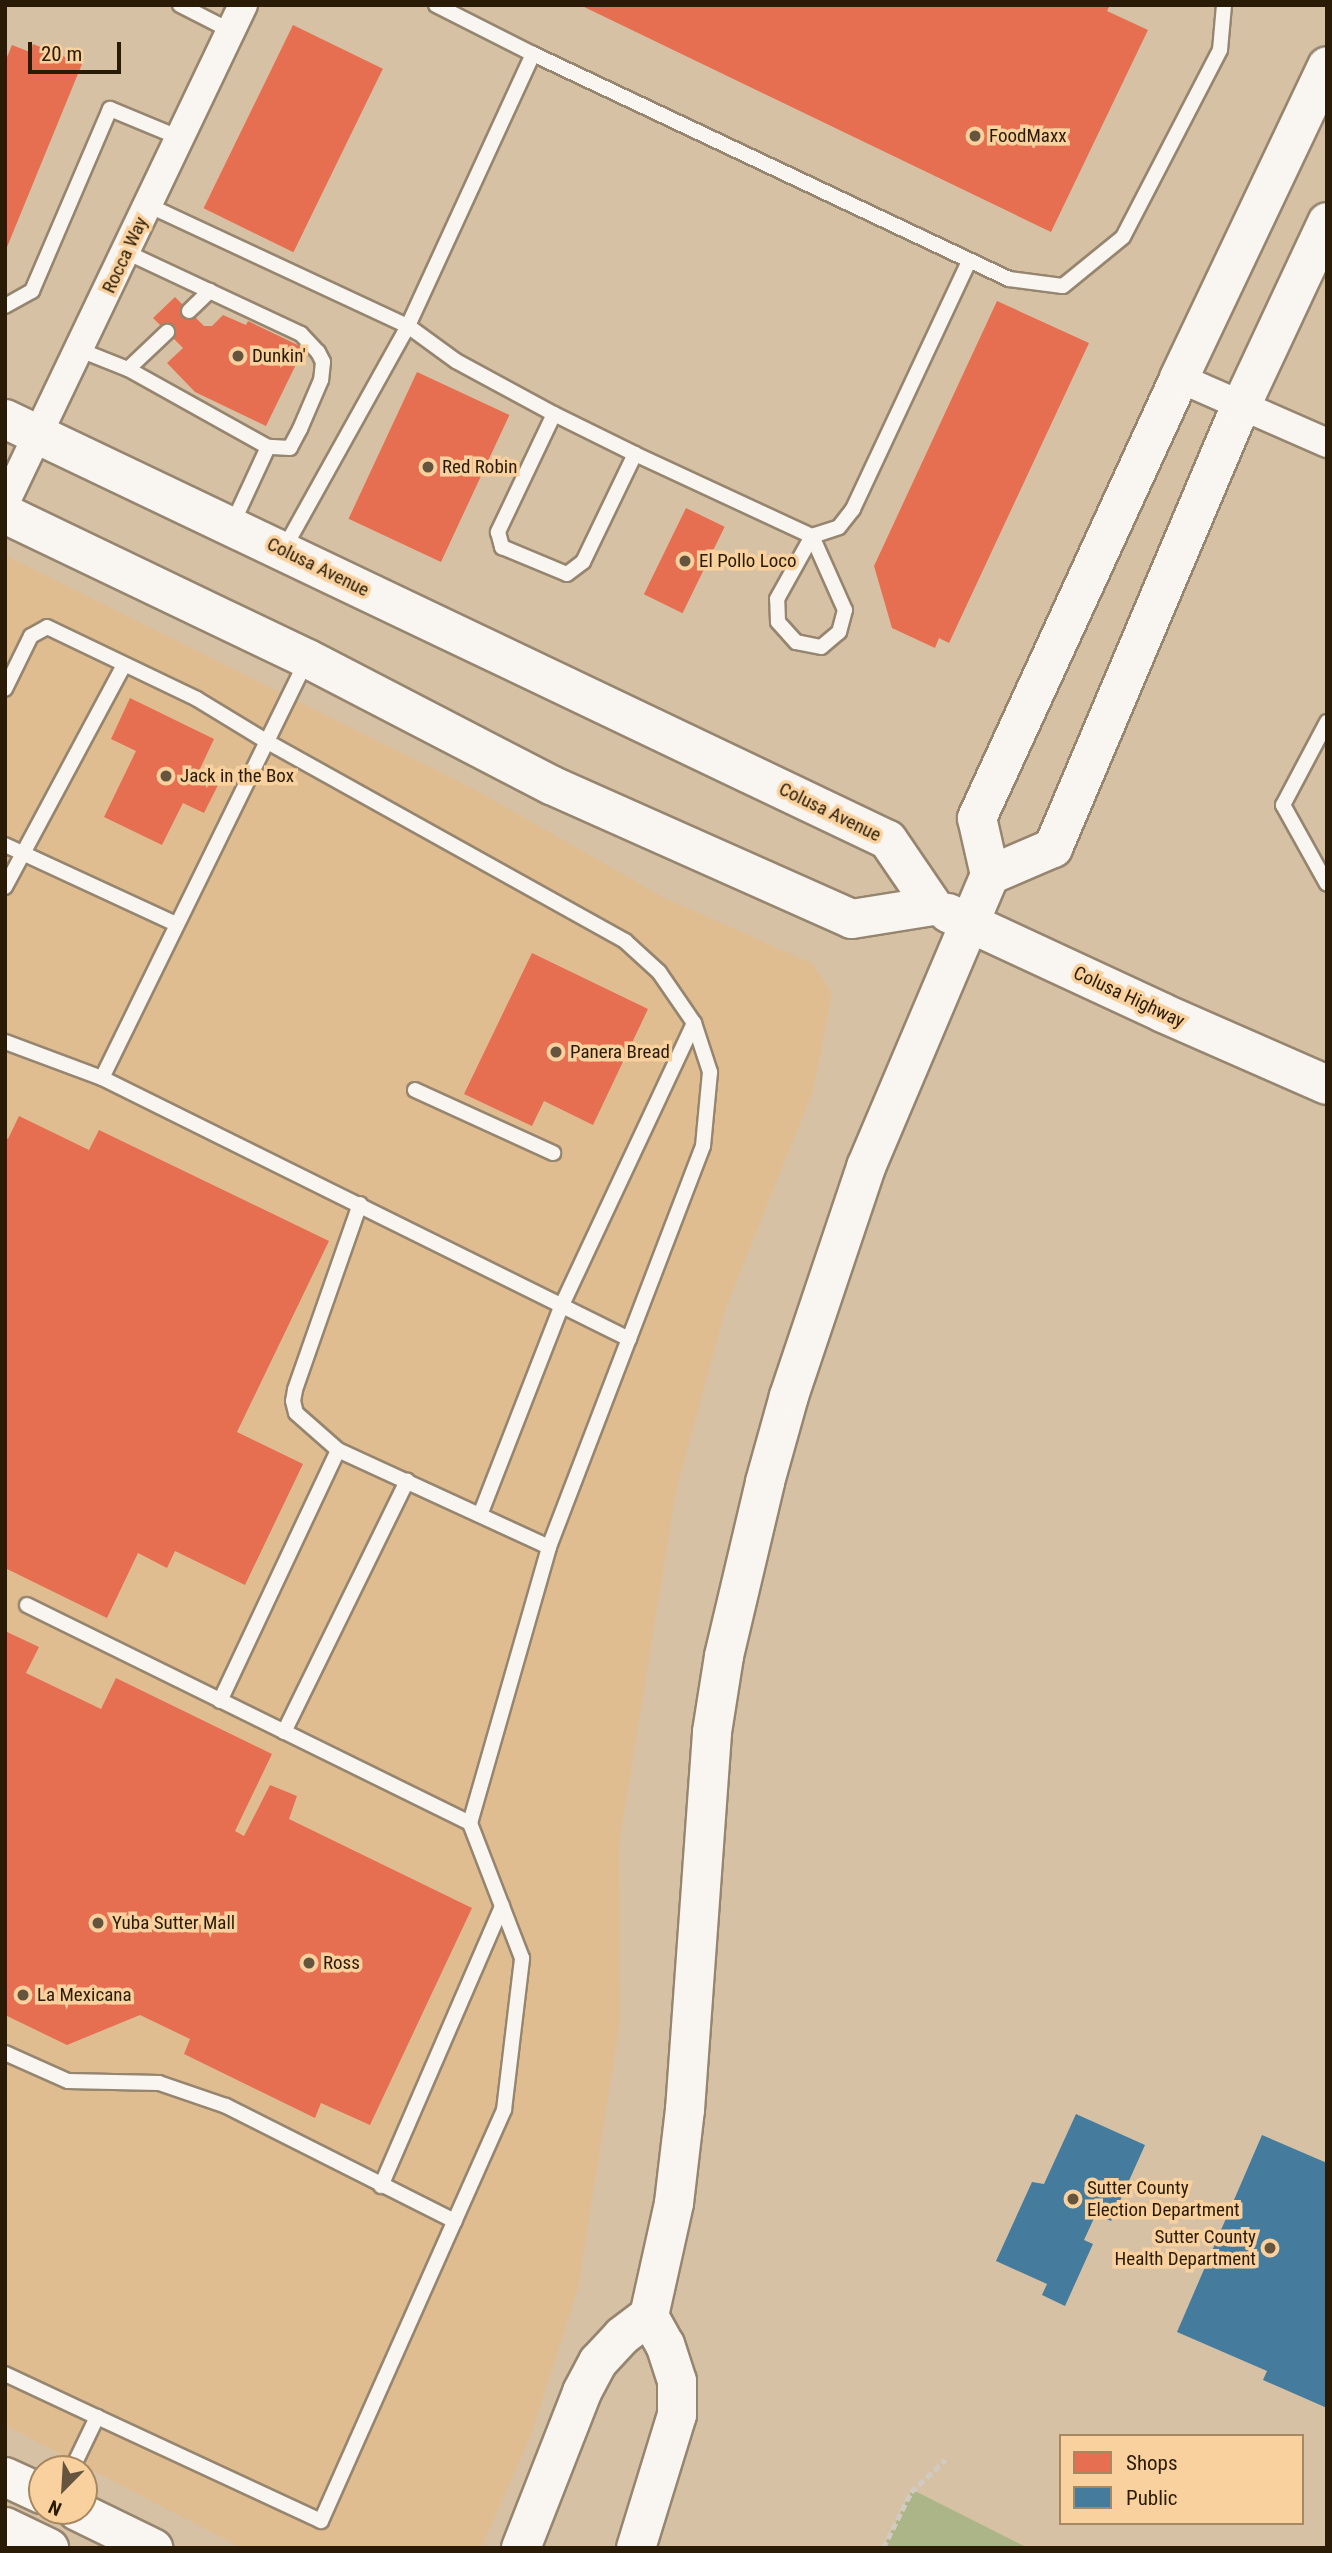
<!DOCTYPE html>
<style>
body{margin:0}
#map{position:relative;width:1332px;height:2553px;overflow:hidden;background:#d7c1a5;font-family:"Roboto Condensed",sans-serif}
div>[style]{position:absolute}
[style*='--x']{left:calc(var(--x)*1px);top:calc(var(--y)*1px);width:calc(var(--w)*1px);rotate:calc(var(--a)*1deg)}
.built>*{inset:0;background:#dfbd91}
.green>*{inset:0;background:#abb588}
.shops>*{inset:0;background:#e76f51;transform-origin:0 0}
.public>*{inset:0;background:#457b9d}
.path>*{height:4.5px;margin-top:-2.25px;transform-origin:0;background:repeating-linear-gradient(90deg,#d1cac1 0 7px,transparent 0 10.5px)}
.roads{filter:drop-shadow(2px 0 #96856f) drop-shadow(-2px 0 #96856f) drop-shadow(0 2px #96856f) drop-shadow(0 -2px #96856f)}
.service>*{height:14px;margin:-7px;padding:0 7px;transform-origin:7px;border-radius:7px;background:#f9f6f2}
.minor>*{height:28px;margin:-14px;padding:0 14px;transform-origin:14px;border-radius:14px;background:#f9f6f2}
.secondary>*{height:38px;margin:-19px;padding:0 19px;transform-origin:19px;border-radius:19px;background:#f9f6f2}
.trunk>*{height:38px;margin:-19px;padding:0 19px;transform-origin:19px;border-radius:19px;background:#f9f6f2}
.dots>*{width:19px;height:19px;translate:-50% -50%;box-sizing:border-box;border:4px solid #f9d19e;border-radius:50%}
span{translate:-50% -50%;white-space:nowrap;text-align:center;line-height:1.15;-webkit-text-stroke:7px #f9d19e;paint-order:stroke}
.poi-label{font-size:19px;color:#291b06}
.left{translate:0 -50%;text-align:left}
.right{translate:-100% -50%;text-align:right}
.street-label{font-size:19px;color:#291b06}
.frame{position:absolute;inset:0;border:7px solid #291b06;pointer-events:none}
.legend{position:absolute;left:1059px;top:2434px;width:245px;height:91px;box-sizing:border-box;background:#f9d19e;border:2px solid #a68861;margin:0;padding:9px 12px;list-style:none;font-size:21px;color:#291b06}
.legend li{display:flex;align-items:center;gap:14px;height:35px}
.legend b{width:35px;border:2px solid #a68861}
.north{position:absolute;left:28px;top:2455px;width:70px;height:70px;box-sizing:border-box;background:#f9d19e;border:2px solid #a68861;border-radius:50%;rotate:204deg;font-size:19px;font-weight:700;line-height:28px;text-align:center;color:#291b06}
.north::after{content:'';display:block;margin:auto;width:24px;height:32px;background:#66553e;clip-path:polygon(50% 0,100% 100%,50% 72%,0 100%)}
.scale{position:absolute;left:28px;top:42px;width:93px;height:32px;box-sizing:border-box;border:4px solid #291b06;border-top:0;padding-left:9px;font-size:21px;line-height:24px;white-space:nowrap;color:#291b06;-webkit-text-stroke:5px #f9d19e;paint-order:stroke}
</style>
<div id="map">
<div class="built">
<i style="clip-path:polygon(5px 555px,472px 788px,661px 896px,813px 964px,832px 994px,813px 1091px,726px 1307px,676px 1491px,619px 1845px,620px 2022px,578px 2288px,531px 2435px,481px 2548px,242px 2548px,5px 2425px)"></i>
</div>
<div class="green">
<i style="clip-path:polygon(915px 2491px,1028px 2548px,883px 2548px,911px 2492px)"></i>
</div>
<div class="shops">
<i style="clip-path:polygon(580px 5px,1110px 5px,1107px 11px,1148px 30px,1051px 232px)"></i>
<i style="left:293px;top:25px;width:100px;height:204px;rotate:26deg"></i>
<i style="clip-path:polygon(33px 44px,82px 64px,5px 252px,5px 62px,12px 45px,30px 52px)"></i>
<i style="clip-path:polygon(175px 297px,204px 326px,212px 326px,223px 315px,246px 325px,248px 321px,304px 348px,266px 426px,195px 392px,167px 363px,183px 348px,153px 318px)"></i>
<i style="clip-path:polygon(997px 301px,1089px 343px,949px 643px,939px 638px,935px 648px,892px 628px,874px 566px)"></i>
<i style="left:417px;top:372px;width:102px;height:162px;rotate:25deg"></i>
<i style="left:686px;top:508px;width:43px;height:96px;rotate:26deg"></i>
<i style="clip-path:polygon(130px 698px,214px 739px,199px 771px,220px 781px,204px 813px,183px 803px,162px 845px,104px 817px,136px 751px,111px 739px)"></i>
<i style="clip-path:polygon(532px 953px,648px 1009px,593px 1125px,544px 1101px,532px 1126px,464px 1094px)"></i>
<i style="clip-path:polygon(19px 1116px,89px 1150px,99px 1130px,329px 1241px,237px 1432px,303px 1464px,245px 1585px,175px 1551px,167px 1568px,138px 1553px,107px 1618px,5px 1568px,5px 1137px,8px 1139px)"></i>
<i style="clip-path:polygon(5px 1631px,39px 1647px,26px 1673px,101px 1709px,116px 1678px,272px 1754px,235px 1831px,244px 1836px,270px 1785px,297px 1796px,289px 1819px,472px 1908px,370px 2125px,321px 2103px,315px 2118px,184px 2054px,190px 2039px,140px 2015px,67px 2045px,5px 2015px)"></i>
</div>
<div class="public">
<i style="clip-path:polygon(1076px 2114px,1145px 2145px,1111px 2221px,1096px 2214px,1084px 2240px,1093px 2244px,1065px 2306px,1042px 2295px,1047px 2284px,996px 2261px,1032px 2182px,1044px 2184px)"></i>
<i style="clip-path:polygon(1262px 2135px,1327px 2163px,1327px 2408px,1263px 2380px,1267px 2371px,1177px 2332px)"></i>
</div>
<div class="path">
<i style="--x:883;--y:2548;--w:63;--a:-63.4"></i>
<i style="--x:911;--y:2492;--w:47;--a:-43.3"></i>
</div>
<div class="roads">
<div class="service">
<i style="--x:180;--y:5;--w:57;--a:27"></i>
<i style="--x:436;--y:5;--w:109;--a:26.8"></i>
<i style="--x:533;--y:54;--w:299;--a:114.7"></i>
<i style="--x:408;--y:326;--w:59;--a:36.1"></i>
<i style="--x:456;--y:361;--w:111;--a:28.4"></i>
<i style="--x:554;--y:414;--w:131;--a:115.4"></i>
<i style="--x:498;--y:532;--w:16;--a:75"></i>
<i style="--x:502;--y:547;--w:70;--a:22.6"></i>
<i style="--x:567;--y:574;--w:20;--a:-37"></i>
<i style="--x:583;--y:562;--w:120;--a:-64.3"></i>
<i style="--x:635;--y:454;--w:195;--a:24.9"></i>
<i style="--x:812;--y:536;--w:81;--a:66"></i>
<i style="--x:845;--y:610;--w:23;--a:105"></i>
<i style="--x:839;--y:632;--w:23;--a:140"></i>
<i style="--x:821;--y:647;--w:25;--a:-169"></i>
<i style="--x:796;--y:642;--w:27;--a:-132"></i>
<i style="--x:778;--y:622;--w:23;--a:-92"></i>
<i style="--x:777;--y:599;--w:72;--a:-60.9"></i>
<i style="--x:812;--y:536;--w:28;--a:-18"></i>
<i style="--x:839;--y:527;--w:23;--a:-52"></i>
<i style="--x:853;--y:509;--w:274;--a:-64.9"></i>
<i style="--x:533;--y:54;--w:526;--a:25.3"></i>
<i style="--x:1009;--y:279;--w:54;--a:7.4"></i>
<i style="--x:1063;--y:286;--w:77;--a:-39.2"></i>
<i style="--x:1123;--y:237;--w:211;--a:-62.6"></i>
<i style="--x:1220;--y:50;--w:45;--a:-84.9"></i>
<i style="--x:148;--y:205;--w:287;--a:25"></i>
<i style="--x:408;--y:326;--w:255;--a:119.1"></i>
<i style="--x:126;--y:252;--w:193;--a:25.1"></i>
<i style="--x:301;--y:334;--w:25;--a:47"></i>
<i style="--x:318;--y:352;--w:11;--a:63"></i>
<i style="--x:323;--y:362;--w:18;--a:96"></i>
<i style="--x:321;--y:380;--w:53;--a:113.2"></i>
<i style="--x:300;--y:429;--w:21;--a:118"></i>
<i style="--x:290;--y:448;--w:22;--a:-177"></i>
<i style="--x:5;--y:306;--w:31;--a:-29"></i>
<i style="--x:32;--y:291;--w:198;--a:-66.8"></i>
<i style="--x:110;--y:109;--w:76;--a:22.5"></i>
<i style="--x:189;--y:311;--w:29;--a:-44"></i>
<i style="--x:80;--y:350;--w:52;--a:21.6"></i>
<i style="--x:128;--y:369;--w:160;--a:29.1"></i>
<i style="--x:268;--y:447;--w:86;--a:114.8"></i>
<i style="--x:128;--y:369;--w:54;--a:-43.5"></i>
<i style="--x:554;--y:414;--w:90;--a:26.3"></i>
<i style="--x:5;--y:689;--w:59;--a:-63.9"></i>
<i style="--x:31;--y:636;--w:18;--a:-29"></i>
<i style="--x:47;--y:627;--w:166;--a:25.6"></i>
<i style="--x:197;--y:699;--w:81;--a:31.3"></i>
<i style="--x:266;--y:741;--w:411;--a:29.1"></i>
<i style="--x:625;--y:941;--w:46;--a:42.4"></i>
<i style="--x:659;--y:972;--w:62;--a:55.5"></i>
<i style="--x:694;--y:1023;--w:52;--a:71.9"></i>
<i style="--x:710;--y:1072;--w:74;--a:95.4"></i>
<i style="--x:703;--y:1146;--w:207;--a:111"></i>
<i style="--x:629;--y:1339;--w:588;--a:-153.65"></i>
<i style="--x:102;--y:1078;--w:103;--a:-159.6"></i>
<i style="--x:1327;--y:722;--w:94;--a:117.9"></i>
<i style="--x:1283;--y:805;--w:90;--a:60.9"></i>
<i style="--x:5;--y:845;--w:188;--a:24.8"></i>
<i style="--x:5;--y:887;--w:252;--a:-61.8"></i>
<i style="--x:102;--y:1078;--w:464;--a:-63.9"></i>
<i style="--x:415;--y:1090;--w:152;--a:24.5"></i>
<i style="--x:360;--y:1204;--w:197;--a:109.3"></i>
<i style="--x:295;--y:1390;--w:11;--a:100"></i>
<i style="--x:293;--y:1401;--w:12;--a:76"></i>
<i style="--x:296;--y:1413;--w:56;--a:41.4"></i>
<i style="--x:338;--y:1450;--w:232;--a:24.7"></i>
<i style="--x:480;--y:1515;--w:225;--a:-68.7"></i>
<i style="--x:562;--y:1305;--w:311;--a:-64.9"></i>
<i style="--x:27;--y:1605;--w:494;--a:26.2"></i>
<i style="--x:220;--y:1701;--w:277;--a:-64.8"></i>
<i style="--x:284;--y:1732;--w:280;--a:-63.9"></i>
<i style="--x:5;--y:2053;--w:69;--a:24"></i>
<i style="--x:68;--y:2081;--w:91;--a:1.3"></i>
<i style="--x:159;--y:2083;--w:71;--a:18.9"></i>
<i style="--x:226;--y:2106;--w:256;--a:26.7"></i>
<i style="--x:381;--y:2186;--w:305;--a:-66.6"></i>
<i style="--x:5;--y:2374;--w:102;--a:25.1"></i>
<i style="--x:72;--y:2469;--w:58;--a:-64.3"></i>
<i style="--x:97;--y:2417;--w:247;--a:24.9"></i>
<i style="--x:321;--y:2521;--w:450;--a:-66"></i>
<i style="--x:504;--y:2110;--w:153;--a:-83.2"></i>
<i style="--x:522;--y:1958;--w:145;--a:-111.1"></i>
<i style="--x:470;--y:1823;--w:287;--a:-74"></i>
<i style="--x:549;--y:1547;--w:223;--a:-69"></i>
</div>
<div class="minor">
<i style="--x:1179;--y:378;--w:162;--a:23.7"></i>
<i style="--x:5;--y:503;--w:552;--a:-64.46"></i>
</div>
<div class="secondary">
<i style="--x:5;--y:2477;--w:41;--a:24.7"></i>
<i style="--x:77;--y:2511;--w:85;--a:26"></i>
<i style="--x:5;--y:2527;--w:49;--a:25.5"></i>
</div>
<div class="trunk">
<i style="--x:5;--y:419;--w:978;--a:25.49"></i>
<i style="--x:888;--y:840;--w:80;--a:55.7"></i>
<i style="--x:5;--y:514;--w:336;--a:25.6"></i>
<i style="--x:308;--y:659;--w:274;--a:27.4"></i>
<i style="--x:551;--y:785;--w:329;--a:24"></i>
<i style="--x:852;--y:919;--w:82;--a:-9.1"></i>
<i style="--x:990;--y:875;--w:69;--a:-23.2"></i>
<i style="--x:1053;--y:848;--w:480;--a:-67"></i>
<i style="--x:1241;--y:406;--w:203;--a:-64.9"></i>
<i style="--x:948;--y:913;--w:237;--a:24.9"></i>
<i style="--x:1163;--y:1013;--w:179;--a:23.7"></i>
<i style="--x:521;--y:2548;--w:168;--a:-68.6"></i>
<i style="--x:582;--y:2392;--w:34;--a:-62"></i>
<i style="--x:598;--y:2362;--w:35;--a:-47"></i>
<i style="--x:622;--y:2336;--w:34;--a:-37"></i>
<i style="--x:636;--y:2548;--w:139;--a:-72.9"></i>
<i style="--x:677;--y:2415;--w:34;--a:-90"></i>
<i style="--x:677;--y:2381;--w:38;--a:-108"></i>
<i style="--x:665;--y:2345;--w:33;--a:-119"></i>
<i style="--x:649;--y:2316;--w:116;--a:-77.5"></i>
<i style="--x:674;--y:2203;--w:94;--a:-83.3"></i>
<i style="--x:685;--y:2110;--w:379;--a:-85.9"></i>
<i style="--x:712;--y:1732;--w:77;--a:-81"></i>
<i style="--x:724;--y:1656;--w:179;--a:-76.7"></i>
<i style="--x:765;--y:1482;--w:89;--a:-74.4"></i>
<i style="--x:789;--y:1396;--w:242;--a:-71.4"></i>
<i style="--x:866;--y:1167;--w:317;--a:-67"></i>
<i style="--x:990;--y:875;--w:58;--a:-102.8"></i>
<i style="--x:977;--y:818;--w:484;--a:-65.3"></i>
<i style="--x:1179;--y:378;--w:345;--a:-64.6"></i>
</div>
</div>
<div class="dots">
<i style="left:975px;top:136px;background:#66553e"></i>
<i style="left:238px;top:356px;background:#66553e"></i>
<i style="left:428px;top:467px;background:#66553e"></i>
<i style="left:685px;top:561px;background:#66553e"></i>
<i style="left:166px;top:776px;background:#66553e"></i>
<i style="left:556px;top:1052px;background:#66553e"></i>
<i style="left:98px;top:1923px;background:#66553e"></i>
<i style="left:309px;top:1963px;background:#66553e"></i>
<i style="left:23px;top:1995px;background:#66553e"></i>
<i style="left:1073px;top:2199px;background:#66553e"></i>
<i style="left:1270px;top:2248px;background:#66553e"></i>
</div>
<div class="poi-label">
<span class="left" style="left:989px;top:136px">FoodMaxx</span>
<span class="left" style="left:252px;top:356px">Dunkin'</span>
<span class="left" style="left:442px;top:467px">Red Robin</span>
<span class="left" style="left:699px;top:561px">El Pollo Loco</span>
<span class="left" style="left:180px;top:776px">Jack in the Box</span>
<span class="left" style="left:570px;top:1052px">Panera Bread</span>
<span class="left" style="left:112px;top:1923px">Yuba Sutter Mall</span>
<span class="left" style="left:323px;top:1963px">Ross</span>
<span class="left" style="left:37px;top:1995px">La Mexicana</span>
<span class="left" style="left:1087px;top:2199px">Sutter County<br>Election Department</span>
<span class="right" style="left:1256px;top:2248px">Sutter County<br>Health Department</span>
</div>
<div class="street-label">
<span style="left:125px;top:255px;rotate:-65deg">Rocca Way</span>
<span style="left:318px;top:567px;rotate:26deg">Colusa Avenue</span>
<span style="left:830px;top:812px;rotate:26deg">Colusa Avenue</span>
<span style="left:1129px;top:997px;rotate:25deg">Colusa Highway</span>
</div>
<div class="frame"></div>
<ul class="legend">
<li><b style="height:19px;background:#e76f51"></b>Shops</li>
<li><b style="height:19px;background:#457b9d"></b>Public</li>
</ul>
<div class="north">N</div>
<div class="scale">20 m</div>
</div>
